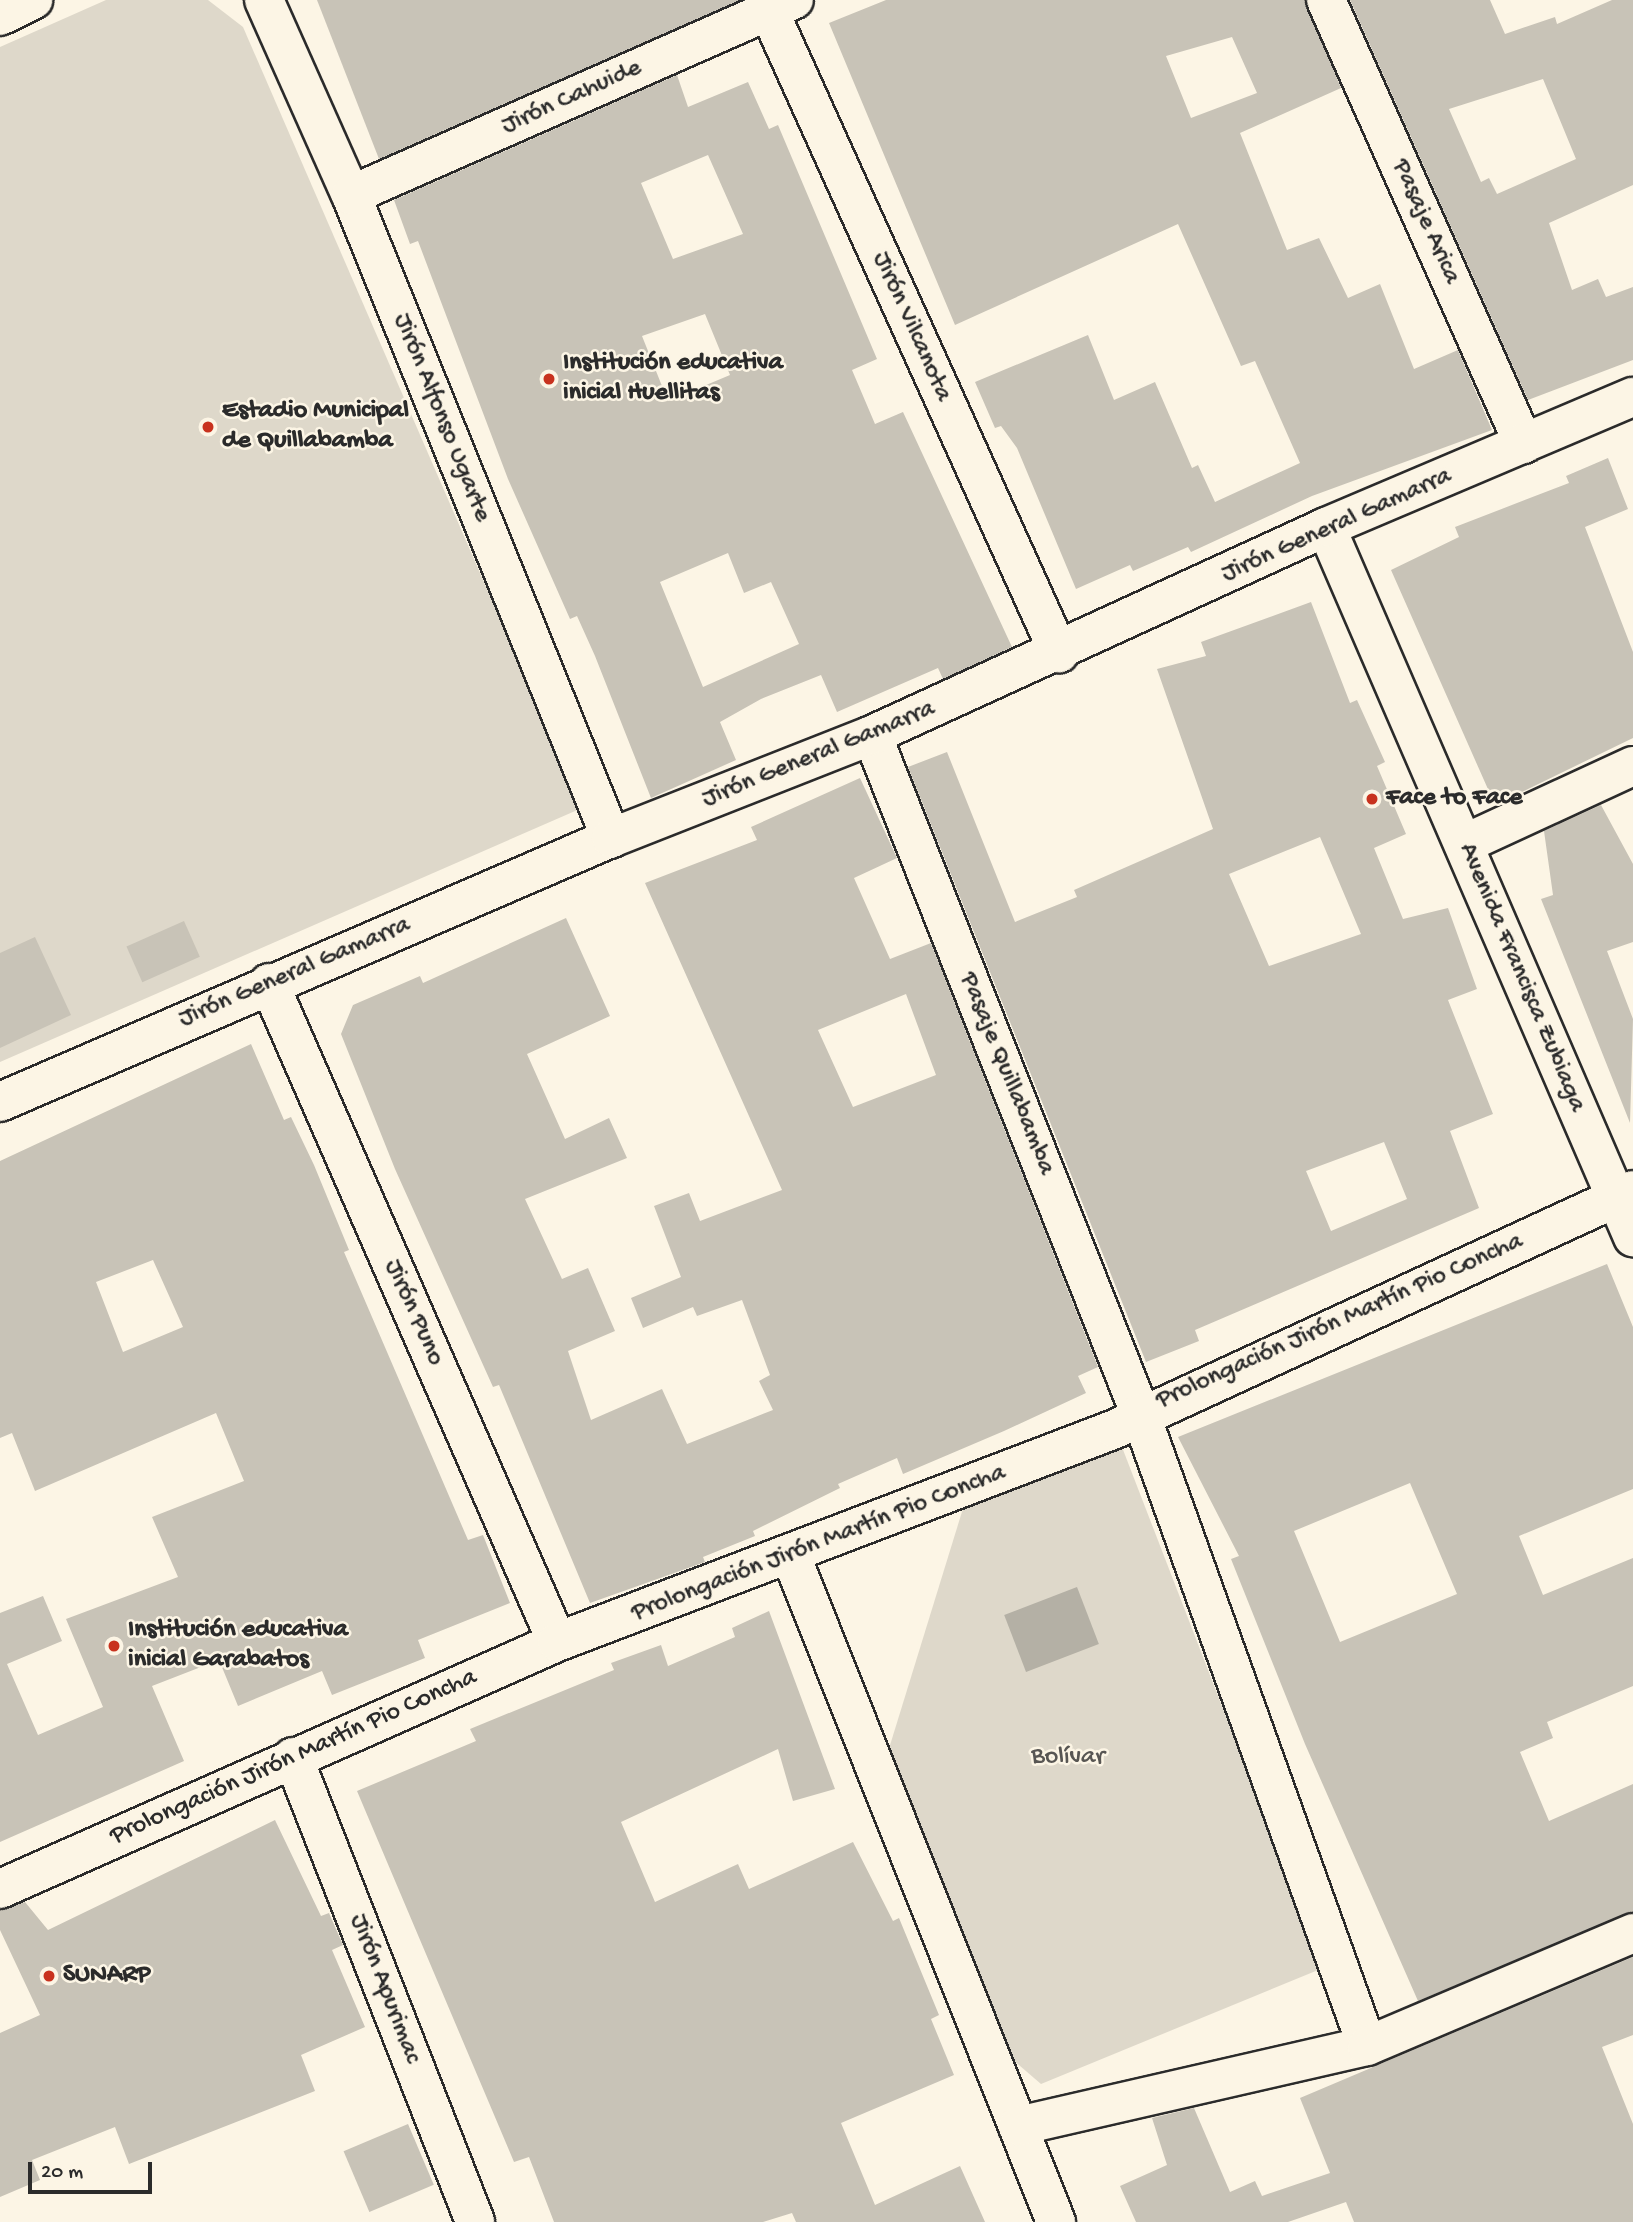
<!DOCTYPE html>
<meta charset="utf-8">
<style>
body{margin:0}
#map{position:relative;width:1633px;height:2222px;overflow:hidden;background:#fcf5e5;font-family:"Gochi Hand",sans-serif}
div>[style]{position:absolute}
[style*='--x']{left:calc(var(--x)*1px);top:calc(var(--y)*1px);width:calc(var(--w)*1px);rotate:calc(var(--a)*1deg)}
.green>*{inset:0;background:#ded8ca}
.water>*{inset:0;background:#b4b0a5;transform-origin:0 0}
.building>*{inset:0;background:#c8c3b7;transform-origin:0 0}
.roads{filter:drop-shadow(2px 0 #2b2b2b) drop-shadow(-2px 0 #2b2b2b) drop-shadow(0 2px #2b2b2b) drop-shadow(0 -2px #2b2b2b)}
.minor>*{height:38px;margin:-19px;padding:0 19px;transform-origin:19px;border-radius:19px;background:#fcf5e5}
.dots>*{width:19px;height:19px;translate:-50% -50%;box-sizing:border-box;border:4px solid #fcf5e5;border-radius:50%}
span{translate:-50% -50%;white-space:nowrap;text-align:center;line-height:1.15;-webkit-text-stroke:5px #fcf5e5;paint-order:stroke}
.street-label{font-size:26px;color:#2b2b2b}
.poi-label{font-size:26px;color:#2b2b2b;font-weight:700}
.left{translate:0 -50%;text-align:left}
.park-label{font-size:26px;color:#585653}
.scale{position:absolute;left:28px;top:2162px;width:124px;height:32px;box-sizing:border-box;border:4px solid #2b2b2b;border-top:0;padding-left:9px;font-size:21px;line-height:24px;white-space:nowrap;color:#2b2b2b;-webkit-text-stroke:5px #fcf5e5;paint-order:stroke}
</style>
<div id="map">
<div class="green">
<i style="clip-path:polygon(106px 0,208px 0,243px 27px,582px 808px,0 1062px,0 47px)"></i>
<i style="clip-path:polygon(1115px 1429px,1323px 1968px,1041px 2084px,1006px 2054px,887px 1755px,969px 1489px)"></i>
</div>
<div class="water">
<i style="left:1077px;top:1587px;width:61px;height:78px;rotate:69deg"></i>
</div>
<div class="building">
<i style="clip-path:polygon(317px 0,740px 0,379px 159px)"></i>
<i style="clip-path:polygon(evenodd,886px 0,1305px 0,1341px 88px,1240px 133px,1287px 250px,1319px 238px,1348px 298px,1380px 284px,1414px 369px,1458px 350px,1492px 430px,1312px 496px,1191px 552px,1188px 547px,1133px 571px,1130px 565px,1076px 589px,1017px 448px,1001px 426px,995px 428px,975px 382px,1088px 335px,1114px 400px,1155px 382px,1192px 468px,1198px 465px,1215px 502px,1300px 463px,1255px 361px,1241px 366px,1178px 224px,955px 325px,829px 23px,886px 0,1232px 37px,1257px 93px,1191px 118px,1166px 56px,1232px 37px)"></i>
<i style="clip-path:polygon(evenodd,1350px 0,1490px 0,1505px 34px,1555px 17px,1557px 24px,1612px 0,1633px 0,1633px 185px,1549px 223px,1572px 290px,1598px 279px,1606px 297px,1633px 287px,1633px 360px,1528px 400px,1350px 0,1543px 79px,1576px 159px,1497px 194px,1489px 178px,1481px 182px,1449px 109px,1543px 79px)"></i>
<i style="clip-path:polygon(evenodd,677px 75px,688px 107px,748px 82px,769px 129px,778px 125px,877px 359px,852px 370px,875px 424px,903px 412px,1012px 647px,943px 679px,938px 668px,837px 712px,821px 675px,761px 699px,720px 722px,736px 760px,651px 798px,595px 656px,577px 616px,570px 619px,508px 479px,418px 241px,410px 244px,394px 200px,677px 75px,708px 155px,743px 234px,673px 259px,641px 183px,708px 155px,677px 75px,705px 314px,730px 375px,668px 401px,642px 336px,705px 314px,677px 75px,728px 553px,744px 593px,771px 582px,799px 644px,703px 687px,660px 582px,728px 553px)"></i>
<i style="clip-path:polygon(1608px 458px,1628px 509px,1585px 527px,1633px 652px,1633px 738px,1495px 805px,1391px 570px,1459px 537px,1455px 527px,1569px 483px,1566px 476px)"></i>
<i style="clip-path:polygon(evenodd,1311px 602px,1350px 703px,1357px 700px,1385px 762px,1377px 766px,1406px 834px,1374px 848px,1403px 919px,1448px 908px,1477px 989px,1448px 1000px,1493px 1114px,1450px 1131px,1479px 1208px,1195px 1330px,1199px 1341px,1146px 1362px,908px 767px,947px 752px,1015px 922px,1077px 897px,1074px 890px,1213px 829px,1157px 669px,1206px 656px,1201px 642px,1311px 602px,1320px 837px,1361px 934px,1269px 966px,1229px 874px,1320px 837px,1311px 602px,1384px 1142px,1407px 1199px,1331px 1231px,1306px 1171px,1384px 1142px)"></i>
<i style="clip-path:polygon(evenodd,860px 778px,897px 858px,854px 878px,890px 959px,931px 943px,1098px 1367px,1078px 1376px,1086px 1393px,1004px 1431px,903px 1474px,897px 1458px,838px 1484px,840px 1488px,753px 1531px,755px 1536px,703px 1557px,705px 1562px,590px 1603px,499px 1385px,493px 1387px,395px 1169px,341px 1034px,353px 1005px,420px 976px,423px 983px,566px 918px,610px 1016px,527px 1054px,565px 1139px,609px 1118px,627px 1158px,525px 1199px,562px 1279px,588px 1268px,615px 1331px,568px 1351px,591px 1420px,662px 1389px,687px 1444px,773px 1410px,759px 1381px,770px 1375px,742px 1300px,697px 1316px,693px 1307px,643px 1328px,631px 1298px,681px 1277px,654px 1206px,689px 1193px,700px 1221px,782px 1190px,645px 883px,757px 840px,751px 827px,860px 778px,906px 994px,936px 1075px,853px 1107px,818px 1030px,906px 994px)"></i>
<i style="clip-path:polygon(1601px 805px,1633px 864px,1633px 942px,1607px 951px,1633px 1019px,1630px 1123px,1541px 899px,1553px 895px,1544px 831px)"></i>
<i style="left:184px;top:921px;width:39px;height:63px;rotate:66deg"></i>
<i style="clip-path:polygon(35px 937px,71px 1015px,0 1048px,0 953px)"></i>
<i style="clip-path:polygon(evenodd,251px 1044px,284px 1120px,291px 1117px,314px 1165px,349px 1250px,344px 1252px,468px 1540px,483px 1535px,510px 1603px,418px 1640px,425px 1658px,332px 1695px,322px 1671px,238px 1706px,219px 1660px,152px 1686px,184px 1761px,0 1842px,0 1613px,43px 1596px,62px 1641px,7px 1664px,38px 1735px,103px 1707px,66px 1619px,178px 1577px,152px 1517px,244px 1481px,216px 1413px,35px 1491px,12px 1433px,0 1438px,0 1161px,251px 1044px,153px 1260px,183px 1327px,123px 1352px,96px 1282px,153px 1260px)"></i>
<i style="clip-path:polygon(evenodd,1607px 1264px,1633px 1327px,1633px 1489px,1519px 1536px,1543px 1595px,1633px 1558px,1633px 1686px,1547px 1722px,1553px 1738px,1520px 1752px,1549px 1821px,1633px 1784px,1633px 1912px,1418px 2001px,1305px 1744px,1231px 1559px,1239px 1556px,1178px 1437px,1607px 1264px,1410px 1483px,1457px 1594px,1340px 1642px,1294px 1531px,1410px 1483px)"></i>
<i style="clip-path:polygon(769px 1611px,835px 1789px,793px 1801px,778px 1749px,621px 1822px,655px 1902px,738px 1864px,749px 1889px,853px 1842px,893px 1921px,899px 1918px,939px 2015px,931px 2019px,954px 2075px,841px 2123px,875px 2205px,960px 2166px,985px 2222px,796px 2222px,792px 2213px,763px 2222px,554px 2222px,529px 2157px,514px 2162px,357px 1791px,476px 1741px,470px 1729px,614px 1670px,611px 1663px,661px 1645px,668px 1666px,735px 1637px,732px 1628px)"></i>
<i style="clip-path:polygon(275px 1820px,321px 1916px,329px 1913px,343px 1945px,332px 1950px,365px 2027px,301px 2055px,315px 2091px,129px 2164px,115px 2127px,32px 2160px,40px 2180px,0 2197px,0 2033px,40px 2015px,0 1930px,0 1910px,25px 1902px,48px 1930px)"></i>
<i style="clip-path:polygon(1633px 1957px,1633px 2035px,1602px 2047px,1633px 2124px,1633px 2222px,1354px 2222px,1346px 2202px,1288px 2222px,1136px 2222px,1120px 2186px,1167px 2165px,1152px 2118px,1194px 2108px,1230px 2192px,1255px 2181px,1262px 2196px,1330px 2173px,1300px 2098px)"></i>
<i style="left:408px;top:2124px;width:66px;height:70px;rotate:67deg"></i>
</div>
<div class="roads">
<div class="minor">
<i style="--x:264;--y:0;--w:214;--a:66"></i>
<i style="--x:351;--y:195;--w:694;--a:67.98"></i>
<i style="--x:764;--y:0;--w:717;--a:65.69"></i>
<i style="--x:1326;--y:0;--w:486;--a:66"></i>
<i style="--x:0;--y:16;--w:37;--a:-26"></i>
<i style="--x:351;--y:195;--w:484;--a:-23.8"></i>
<i style="--x:1326;--y:527;--w:774;--a:66.62"></i>
<i style="--x:872;--y:735;--w:729;--a:68.43"></i>
<i style="--x:1140;--y:1413;--w:672;--a:70.27"></i>
<i style="--x:1464;--y:844;--w:186;--a:-24.8"></i>
<i style="--x:269;--y:983;--w:719;--a:66.39"></i>
<i style="--x:0;--y:1102;--w:666;--a:-23.37"></i>
<i style="--x:611;--y:838;--w:281;--a:-21.5"></i>
<i style="--x:872;--y:735;--w:499;--a:-24.6"></i>
<i style="--x:1326;--y:527;--w:333;--a:-23"></i>
<i style="--x:791;--y:1556;--w:717;--a:68.3"></i>
<i style="--x:293;--y:1757;--w:499;--a:68.6"></i>
<i style="--x:0;--y:1889;--w:609;--a:-23.91"></i>
<i style="--x:557;--y:1642;--w:597;--a:-20.89"></i>
<i style="--x:1115;--y:1429;--w:570;--a:-24.77"></i>
<i style="--x:1018;--y:2126;--w:358;--a:-12.9"></i>
<i style="--x:1367;--y:2046;--w:289;--a:-23"></i>
</div>
</div>
<div class="dots">
<i style="left:549px;top:379px;background:#c8321e"></i>
<i style="left:208px;top:427px;background:#c8321e"></i>
<i style="left:1372px;top:799px;background:#c8321e"></i>
<i style="left:114px;top:1646px;background:#c8321e"></i>
<i style="left:49px;top:1976px;background:#c8321e"></i>
</div>
<div class="street-label">
<span style="left:572px;top:98px;rotate:-24deg">Jirón Cahuide</span>
<span style="left:1425px;top:222px;rotate:66deg">Pasaje Arica</span>
<span style="left:911px;top:327px;rotate:66deg">Jirón Vilcanota</span>
<span style="left:441px;top:418px;rotate:68deg">Jirón Alfonso Ugarte</span>
<span style="left:1337px;top:526px;rotate:-24deg">Jirón General Gamarra</span>
<span style="left:819px;top:755px;rotate:-22deg">Jirón General Gamarra</span>
<span style="left:295px;top:973px;rotate:-23deg">Jirón General Gamarra</span>
<span style="left:1521px;top:978px;rotate:67deg">Avenida Francisca Zubiaga</span>
<span style="left:1006px;top:1074px;rotate:68deg">Pasaje Quillabamba</span>
<span style="left:413px;top:1313px;rotate:66deg">Jirón Puno</span>
<span style="left:1340px;top:1322px;rotate:-24deg">Prolongación Jirón Martín Pio Concha</span>
<span style="left:819px;top:1544px;rotate:-21deg">Prolongación Jirón Martín Pio Concha</span>
<span style="left:294px;top:1758px;rotate:-24deg">Prolongación Jirón Martín Pio Concha</span>
<span style="left:384px;top:1989px;rotate:69deg">Jirón Apurimac</span>
</div>
<div class="poi-label">
<span class="left" style="left:563px;top:379px">Institución educativa<br>inicial Huellitas</span>
<span class="left" style="left:222px;top:427px">Estadio Municipal<br>de Quillabamba</span>
<span class="left" style="left:1386px;top:799px">Face to Face</span>
<span class="left" style="left:128px;top:1646px">Institución educativa<br>inicial Garabatos</span>
<span class="left" style="left:63px;top:1976px">SUNARP</span>
</div>
<div class="park-label">
<span style="left:1068px;top:1758px">Bolívar</span>
</div>
<div class="scale">20 m</div>
</div>
